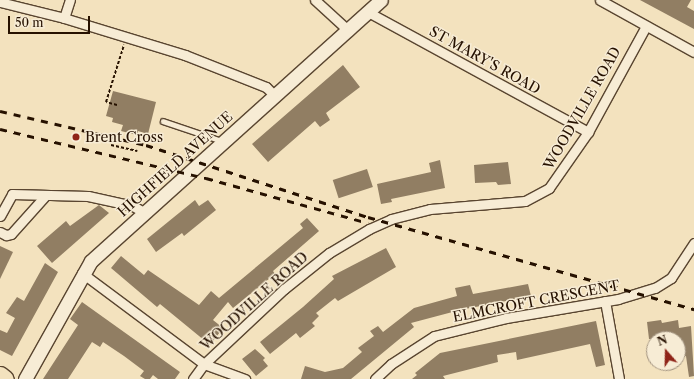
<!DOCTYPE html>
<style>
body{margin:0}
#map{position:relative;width:694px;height:379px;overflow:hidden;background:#f3e2be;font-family:"Libre Caslon Text",serif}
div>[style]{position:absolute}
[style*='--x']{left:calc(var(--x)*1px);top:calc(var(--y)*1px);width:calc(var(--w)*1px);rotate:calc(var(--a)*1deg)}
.building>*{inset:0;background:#917e63;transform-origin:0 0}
.path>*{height:2px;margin-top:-1px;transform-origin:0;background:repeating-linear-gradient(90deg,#261100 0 3px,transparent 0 5px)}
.roads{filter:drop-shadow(1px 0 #594530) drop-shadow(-1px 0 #594530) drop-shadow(0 1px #594530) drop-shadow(0 -1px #594530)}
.lane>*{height:4.5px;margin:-2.25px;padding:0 2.25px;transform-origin:2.25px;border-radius:2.25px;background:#f7ecd5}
.street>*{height:9px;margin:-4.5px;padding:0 4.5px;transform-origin:4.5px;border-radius:4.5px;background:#f7ecd5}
.secondary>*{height:13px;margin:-6.5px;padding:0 6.5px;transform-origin:6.5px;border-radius:6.5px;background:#f7ecd5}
.highway>*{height:17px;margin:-8.5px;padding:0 8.5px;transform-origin:8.5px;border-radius:8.5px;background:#f3e2be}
.rail>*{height:3px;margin-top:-1.5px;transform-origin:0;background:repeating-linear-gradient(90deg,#261100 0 7px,transparent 0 14px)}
.dots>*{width:11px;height:11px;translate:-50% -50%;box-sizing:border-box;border:2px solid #f7ecd5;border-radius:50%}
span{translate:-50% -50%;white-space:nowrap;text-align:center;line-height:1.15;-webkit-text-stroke:3px #f7ecd5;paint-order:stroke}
.street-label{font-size:14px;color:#261100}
.poi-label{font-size:14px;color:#261100}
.left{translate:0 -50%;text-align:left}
.north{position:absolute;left:646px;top:331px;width:40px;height:40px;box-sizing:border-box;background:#f7ecd5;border:1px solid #a39480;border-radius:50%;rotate:340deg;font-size:11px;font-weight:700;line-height:16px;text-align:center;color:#261100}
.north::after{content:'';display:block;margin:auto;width:14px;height:18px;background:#8f2418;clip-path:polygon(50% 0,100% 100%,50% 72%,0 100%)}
.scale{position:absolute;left:8px;top:16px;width:82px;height:18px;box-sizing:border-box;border:2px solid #261100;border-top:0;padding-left:5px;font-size:12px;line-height:14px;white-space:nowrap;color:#261100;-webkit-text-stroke:3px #f7ecd5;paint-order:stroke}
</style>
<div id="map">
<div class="building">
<i style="clip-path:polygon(640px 0,691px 0,687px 7px,694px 11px,694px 29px)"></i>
<i style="clip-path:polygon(343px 65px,360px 87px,326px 113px,330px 120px,320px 127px,315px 121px,268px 162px,252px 144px)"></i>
<i style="clip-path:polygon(113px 91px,156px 102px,148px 134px,138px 131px,137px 135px,121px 131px,123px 125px,112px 122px,113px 118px,106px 116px)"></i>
<i style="clip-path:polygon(440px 160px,445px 188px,391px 199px,392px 202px,381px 204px,377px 184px,431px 172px,429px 163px)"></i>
<i style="clip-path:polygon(508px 162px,511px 184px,498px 185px,496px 182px,475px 183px,474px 165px)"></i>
<i style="left:367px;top:169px;width:19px;height:36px;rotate:72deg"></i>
<i style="clip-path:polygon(195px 200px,199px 206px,208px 200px,216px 210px,184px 236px,182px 233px,156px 252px,147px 239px)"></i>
<i style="clip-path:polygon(99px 205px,109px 213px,52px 263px,37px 246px,66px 221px,70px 226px)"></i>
<i style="clip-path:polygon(307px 218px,319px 231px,273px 271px,275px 274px,233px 308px,228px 302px,213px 320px,223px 328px,210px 345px,160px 304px,157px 307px,111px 268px,121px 256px,144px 275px,148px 270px,199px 305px,211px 291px,219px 298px,303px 228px,300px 224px)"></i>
<i style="clip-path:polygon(0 246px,13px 252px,0 279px)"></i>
<i style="clip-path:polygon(386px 248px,396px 267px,338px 301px,335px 298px,316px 313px,319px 316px,312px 323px,315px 326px,300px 338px,296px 333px,270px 354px,260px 342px,303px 307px,334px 279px,332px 276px)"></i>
<i style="clip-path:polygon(45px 263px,58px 272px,12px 356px,0 350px,0 330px,7px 333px,15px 318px,6px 313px,17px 297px,24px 301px)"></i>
<i style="clip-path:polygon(528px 284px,531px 296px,460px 310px,411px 323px,414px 327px,351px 379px,301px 379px,305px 366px,325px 372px,343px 368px,362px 352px,358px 348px,374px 336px,370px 331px,378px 326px,383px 332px,414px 308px,457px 296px,455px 288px,470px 285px,473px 294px)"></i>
<i style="clip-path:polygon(82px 302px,180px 372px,175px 379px,158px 379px,153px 375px,150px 379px,145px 379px,140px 376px,144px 371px,124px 356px,103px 342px,100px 347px,92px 342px,68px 379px,43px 379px,78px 325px,70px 319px)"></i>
<i style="clip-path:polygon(661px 320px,662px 323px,678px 320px,679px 328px,691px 326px,694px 376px,689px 377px,686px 356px,678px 357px,678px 339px,649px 339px,647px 322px)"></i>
<i style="clip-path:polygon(596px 321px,605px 365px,596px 367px,590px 344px,517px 360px,516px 352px,497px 355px,498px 362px,443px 376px,445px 379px,412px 379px,417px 375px,415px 373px,440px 353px)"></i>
<i style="clip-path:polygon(255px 349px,265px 358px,263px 360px,268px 366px,256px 376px,242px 359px)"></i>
</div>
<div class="path">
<i style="--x:117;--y:105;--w:11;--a:-165"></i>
<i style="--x:106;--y:102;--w:60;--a:-72.5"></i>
<i style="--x:111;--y:145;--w:27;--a:13"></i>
</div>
<div class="roads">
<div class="lane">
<i style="--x:163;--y:121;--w:62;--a:18.7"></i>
</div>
<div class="street">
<i style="--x:315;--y:0;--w:46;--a:42.4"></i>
<i style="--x:600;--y:0;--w:107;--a:29"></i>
<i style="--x:0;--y:2;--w:66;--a:14"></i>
<i style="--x:64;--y:18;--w:127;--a:17"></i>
<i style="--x:185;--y:55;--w:87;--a:21.6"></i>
<i style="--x:266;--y:87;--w:13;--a:45"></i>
<i style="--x:368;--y:12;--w:251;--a:28.6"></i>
<i style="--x:64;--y:18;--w:19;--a:-72"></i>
<i style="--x:0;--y:216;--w:25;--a:-61"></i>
<i style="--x:12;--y:194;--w:76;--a:1.5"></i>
<i style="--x:88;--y:196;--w:46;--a:12.5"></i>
<i style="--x:133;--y:206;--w:14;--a:30"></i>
<i style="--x:0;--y:232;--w:7;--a:27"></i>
<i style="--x:6;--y:235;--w:5;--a:-11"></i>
<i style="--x:11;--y:234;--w:52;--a:-48.1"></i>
<i style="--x:82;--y:273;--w:152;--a:36.7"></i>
<i style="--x:204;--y:364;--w:44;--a:20.1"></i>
<i style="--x:605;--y:301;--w:79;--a:79.8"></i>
<i style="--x:193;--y:379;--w:19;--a:-54"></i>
<i style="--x:204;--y:364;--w:110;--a:-43.2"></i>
<i style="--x:284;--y:289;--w:58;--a:-38.7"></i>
<i style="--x:329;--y:253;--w:47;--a:-31"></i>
<i style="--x:369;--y:229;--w:24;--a:-24"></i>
<i style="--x:391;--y:219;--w:40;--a:-14.4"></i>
<i style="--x:430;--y:209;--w:95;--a:-4.8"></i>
<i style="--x:525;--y:201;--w:27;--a:-28"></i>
<i style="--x:549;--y:188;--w:68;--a:-55.1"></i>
<i style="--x:588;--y:132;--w:121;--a:-61.3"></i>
<i style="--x:375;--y:379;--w:22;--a:-43"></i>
<i style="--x:391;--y:364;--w:51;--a:-33.1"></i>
<i style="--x:434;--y:336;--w:74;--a:-14"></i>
<i style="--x:506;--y:318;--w:114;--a:-9.6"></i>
<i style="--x:618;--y:299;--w:39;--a:-17"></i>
<i style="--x:655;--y:288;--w:19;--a:-32"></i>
<i style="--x:671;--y:278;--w:42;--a:-56.7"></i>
</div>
<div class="secondary">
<i style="--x:25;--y:379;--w:135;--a:-60.8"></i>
<i style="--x:91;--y:261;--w:390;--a:-42"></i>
</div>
<div class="highway">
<i style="--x:0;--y:375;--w:6;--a:39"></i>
</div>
</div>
<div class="rail">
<i style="--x:0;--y:111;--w:150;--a:13.1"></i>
<i style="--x:146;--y:145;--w:233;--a:18"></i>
<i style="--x:368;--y:217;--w:339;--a:15.8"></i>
<i style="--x:0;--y:129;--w:212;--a:13.4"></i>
<i style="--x:206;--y:178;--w:168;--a:15.5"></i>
</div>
<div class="dots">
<i style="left:76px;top:137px;background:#8f2418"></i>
</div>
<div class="street-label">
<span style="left:485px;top:60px;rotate:29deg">ST MARY'S ROAD</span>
<span style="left:582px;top:108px;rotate:-60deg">WOODVILLE ROAD</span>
<span style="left:175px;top:164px;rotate:-42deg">HIGHFIELD AVENUE</span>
<span style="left:254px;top:301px;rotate:-42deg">WOODVILLE ROAD</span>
<span style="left:536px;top:301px;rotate:-11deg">ELMCROFT CRESCENT</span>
</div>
<div class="poi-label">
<span class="left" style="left:85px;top:137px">Brent Cross</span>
</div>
<div class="north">N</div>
<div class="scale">50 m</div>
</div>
